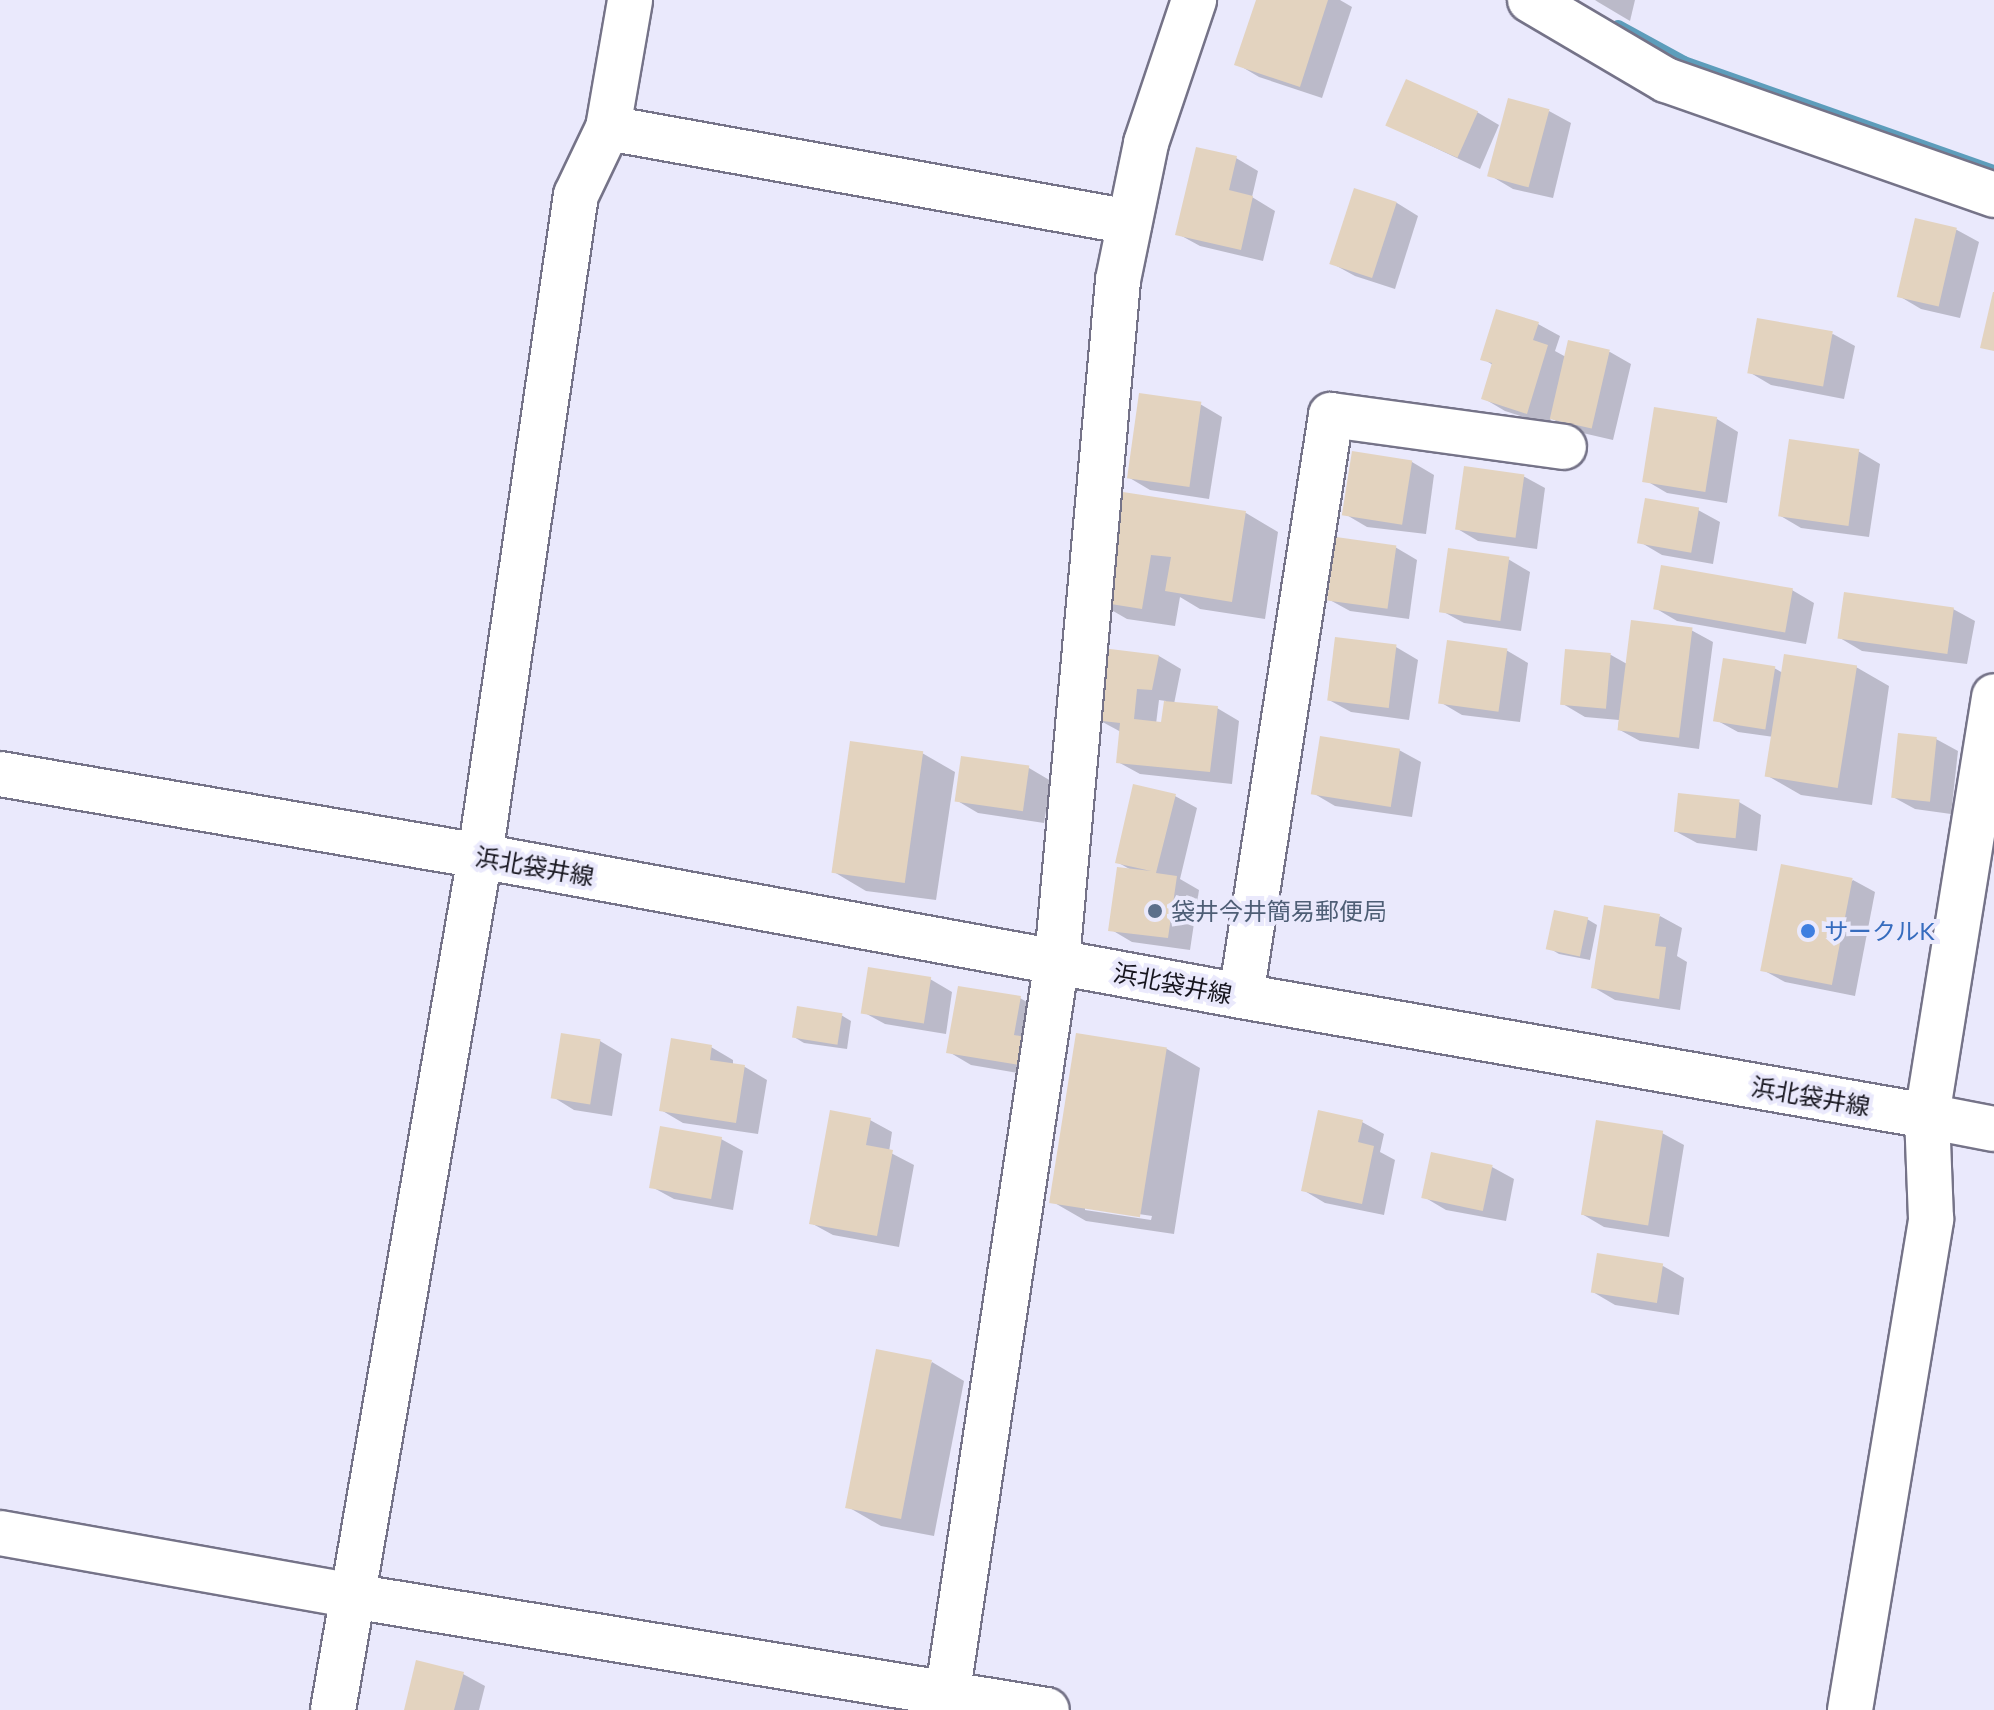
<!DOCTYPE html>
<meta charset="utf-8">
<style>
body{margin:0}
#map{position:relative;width:1994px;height:1710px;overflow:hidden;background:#eae9fc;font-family:Commissioner,"Noto Sans JP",sans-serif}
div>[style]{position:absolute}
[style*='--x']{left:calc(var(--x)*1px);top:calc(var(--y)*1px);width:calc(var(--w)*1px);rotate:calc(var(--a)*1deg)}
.shadow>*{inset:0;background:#0003}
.stream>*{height:14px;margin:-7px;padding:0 7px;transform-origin:7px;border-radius:7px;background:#5d9dbb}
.building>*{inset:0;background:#e3d3bf;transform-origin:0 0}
.roads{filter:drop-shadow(2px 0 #757388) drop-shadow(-2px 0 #757388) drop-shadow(0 2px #757388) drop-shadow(0 -2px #757388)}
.minor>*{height:44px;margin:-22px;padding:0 22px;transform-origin:22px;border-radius:22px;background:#fff}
.major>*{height:44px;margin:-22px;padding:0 22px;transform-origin:22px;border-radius:22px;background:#fff}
.dots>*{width:22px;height:22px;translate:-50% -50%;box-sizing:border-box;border:4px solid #eae9fc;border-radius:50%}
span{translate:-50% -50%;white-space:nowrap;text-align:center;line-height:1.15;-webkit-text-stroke:8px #eae9fc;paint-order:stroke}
.street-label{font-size:24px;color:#16151e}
.service-label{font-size:24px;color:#4e5e75}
.left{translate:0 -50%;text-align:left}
.shop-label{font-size:24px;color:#366cbe}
</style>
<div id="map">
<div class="shadow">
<i style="clip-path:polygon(1258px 0,1340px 0,1352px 7px,1322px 98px,1259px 77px,1237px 64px)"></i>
<i style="clip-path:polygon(1595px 0,1635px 0,1630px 21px,1598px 2px)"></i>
<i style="clip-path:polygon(1549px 111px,1571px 123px,1553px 198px,1513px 189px,1491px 176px)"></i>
<i style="clip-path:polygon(1477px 112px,1499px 125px,1480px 169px,1387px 125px)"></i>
<i style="clip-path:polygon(1236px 158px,1258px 171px,1252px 197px,1275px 211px,1263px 261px,1200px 246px,1178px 234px)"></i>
<i style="clip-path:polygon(1355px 191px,1397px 203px,1418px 216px,1395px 289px,1355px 276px,1333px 264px)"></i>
<i style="clip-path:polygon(1917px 220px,1957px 230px,1979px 242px,1960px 318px,1921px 309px,1899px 296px)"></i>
<i style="clip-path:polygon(1538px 324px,1560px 336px,1555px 351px,1566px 357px,1610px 352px,1631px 364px,1613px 440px,1574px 431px,1551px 418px,1549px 425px,1505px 411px,1483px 398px,1493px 365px,1483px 359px)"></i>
<i style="clip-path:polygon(1833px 334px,1855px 346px,1844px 399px,1771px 385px,1749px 372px)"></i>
<i style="clip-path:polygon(1200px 404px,1222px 417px,1209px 499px,1150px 490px,1128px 477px)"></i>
<i style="clip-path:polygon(1717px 419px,1738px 432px,1727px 503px,1667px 493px,1645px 480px)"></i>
<i style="clip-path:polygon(1858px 451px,1880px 464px,1869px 537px,1801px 528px,1779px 515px)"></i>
<i style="clip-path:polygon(1353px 454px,1412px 462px,1434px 475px,1426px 534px,1367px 527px,1345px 514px)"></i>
<i style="clip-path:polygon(1523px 476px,1545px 488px,1537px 549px,1478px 541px,1456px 528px)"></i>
<i style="clip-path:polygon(1112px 492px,1246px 513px,1278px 532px,1265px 619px,1200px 609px,1180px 597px,1175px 626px,1127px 619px,1094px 600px)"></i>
<i style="clip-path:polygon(1698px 510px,1720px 522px,1713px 564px,1662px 555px,1640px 542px)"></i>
<i style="clip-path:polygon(1395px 547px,1417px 560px,1409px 619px,1350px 611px,1328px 599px)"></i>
<i style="clip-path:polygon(1508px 559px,1530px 572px,1521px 631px,1464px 623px,1442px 611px)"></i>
<i style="clip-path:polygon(1792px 590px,1814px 603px,1806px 644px,1677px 621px,1655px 608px)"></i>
<i style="clip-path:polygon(1953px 609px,1975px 621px,1967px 664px,1862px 651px,1840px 638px)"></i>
<i style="clip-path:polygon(1691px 630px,1713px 642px,1699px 749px,1640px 741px,1618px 729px,1619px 720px,1585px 717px,1563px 704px,1567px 651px,1611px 655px,1627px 664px)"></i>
<i style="clip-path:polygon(1337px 639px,1396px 647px,1418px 660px,1409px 720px,1351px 712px,1329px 700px)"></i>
<i style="clip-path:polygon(evenodd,1104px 650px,1159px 656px,1181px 669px,1174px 704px,1217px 708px,1239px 721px,1232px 784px,1140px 774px,1118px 762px,1121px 732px,1097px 719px,1104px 650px,1159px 700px,1166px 701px,1163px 724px,1156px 724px,1159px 700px)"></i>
<i style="clip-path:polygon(1506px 650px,1528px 663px,1520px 722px,1462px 715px,1440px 702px)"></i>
<i style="clip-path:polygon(1856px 667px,1889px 686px,1872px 805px,1801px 795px,1768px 776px,1774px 737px,1738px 732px,1716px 720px,1774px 668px,1783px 673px)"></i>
<i style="clip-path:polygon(1936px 739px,1958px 751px,1951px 814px,1915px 809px,1893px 797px)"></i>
<i style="clip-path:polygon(1399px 750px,1421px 762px,1412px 817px,1335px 806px,1313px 793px)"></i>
<i style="clip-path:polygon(922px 753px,955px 772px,936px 900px,866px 891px,834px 872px)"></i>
<i style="clip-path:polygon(963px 758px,1029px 768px,1051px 781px,1044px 823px,978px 813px,956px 800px)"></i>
<i style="clip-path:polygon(1175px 796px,1197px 808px,1180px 879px,1199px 890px,1190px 950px,1132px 942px,1110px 929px,1133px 871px,1117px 862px)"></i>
<i style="clip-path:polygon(1739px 802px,1761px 815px,1757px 851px,1697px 843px,1675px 831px)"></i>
<i style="clip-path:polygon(1853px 880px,1875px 892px,1855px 996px,1785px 982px,1763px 970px)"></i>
<i style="clip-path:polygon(1660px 916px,1682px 928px,1677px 956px,1687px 962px,1680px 1010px,1615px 1000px,1593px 987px)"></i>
<i style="clip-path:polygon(1587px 919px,1597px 925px,1590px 960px,1559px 954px,1549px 948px)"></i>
<i style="clip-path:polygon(930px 979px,952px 992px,946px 1034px,885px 1024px,863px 1012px)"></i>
<i style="clip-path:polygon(1020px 998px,1042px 1011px,1047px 1078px,971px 1065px,949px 1052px)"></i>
<i style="clip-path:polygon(841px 1015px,851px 1021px,847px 1049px,804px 1043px,794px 1037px)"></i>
<i style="clip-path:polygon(evenodd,1078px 1036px,1167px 1049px,1200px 1068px,1174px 1234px,1086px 1221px,1053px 1202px,1078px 1036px,1085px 1206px,1152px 1216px,1151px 1220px,1085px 1210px,1085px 1206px)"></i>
<i style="clip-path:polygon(600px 1041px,622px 1054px,612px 1116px,574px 1110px,553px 1097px)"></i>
<i style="clip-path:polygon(711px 1047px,733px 1060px,733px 1065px,745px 1067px,767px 1080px,758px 1134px,683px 1123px,661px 1110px)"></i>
<i style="clip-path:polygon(870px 1120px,892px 1132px,889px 1152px,914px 1165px,899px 1247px,833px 1235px,811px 1223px)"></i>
<i style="clip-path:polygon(1362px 1122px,1384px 1134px,1380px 1152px,1395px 1160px,1384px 1215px,1325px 1203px,1303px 1190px)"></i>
<i style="clip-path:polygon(1662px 1133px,1684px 1145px,1669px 1237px,1604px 1227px,1582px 1214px)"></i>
<i style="clip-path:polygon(721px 1139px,743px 1151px,733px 1210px,674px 1199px,652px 1187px)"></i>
<i style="clip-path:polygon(1492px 1167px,1514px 1179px,1506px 1221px,1446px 1210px,1424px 1197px)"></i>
<i style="clip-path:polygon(1663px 1266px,1684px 1278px,1679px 1315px,1615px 1305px,1593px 1292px)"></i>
<i style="clip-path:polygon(932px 1362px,964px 1381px,934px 1536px,881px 1526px,848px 1507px)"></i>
<i style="clip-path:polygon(463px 1674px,485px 1686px,479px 1710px,406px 1710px)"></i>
</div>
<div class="stream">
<i style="--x:1618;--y:27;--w:75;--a:28.6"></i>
<i style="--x:1684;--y:63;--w:329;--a:19.4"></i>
</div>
<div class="building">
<i style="clip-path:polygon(1256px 0,1328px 0,1300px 87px,1234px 65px)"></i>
<i style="left:1406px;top:79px;width:79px;height:51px;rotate:24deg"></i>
<i style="left:1508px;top:98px;width:43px;height:81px;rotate:15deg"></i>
<i style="clip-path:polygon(1196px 147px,1237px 156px,1229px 190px,1253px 196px,1241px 250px,1175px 235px)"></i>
<i style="left:1354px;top:188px;width:45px;height:80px;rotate:18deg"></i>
<i style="left:1915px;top:218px;width:43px;height:81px;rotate:13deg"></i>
<i style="clip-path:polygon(1993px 292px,1994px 292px,1994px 351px,1980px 348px)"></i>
<i style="clip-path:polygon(1496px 309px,1539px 322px,1533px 340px,1548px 345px,1527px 414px,1481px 399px,1492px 363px,1480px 360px)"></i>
<i style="left:1757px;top:318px;width:77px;height:56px;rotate:10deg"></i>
<i style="left:1568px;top:340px;width:43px;height:81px;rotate:13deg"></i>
<i style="left:1139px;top:393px;width:63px;height:86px;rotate:8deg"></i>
<i style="left:1654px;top:407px;width:64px;height:76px;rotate:9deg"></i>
<i style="left:1789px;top:439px;width:71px;height:78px;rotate:8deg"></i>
<i style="left:1352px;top:451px;width:61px;height:65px;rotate:9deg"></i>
<i style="left:1464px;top:466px;width:61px;height:64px;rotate:8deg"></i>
<i style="clip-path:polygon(1110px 490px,1246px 511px,1232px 602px,1165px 591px,1171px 557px,1151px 555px,1142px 609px,1092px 601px)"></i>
<i style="left:1645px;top:498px;width:55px;height:46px;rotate:10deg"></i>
<i style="left:1336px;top:537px;width:61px;height:64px;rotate:8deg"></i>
<i style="left:1448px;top:548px;width:62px;height:65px;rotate:8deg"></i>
<i style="left:1661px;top:565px;width:134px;height:45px;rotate:10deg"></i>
<i style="left:1844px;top:592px;width:111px;height:47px;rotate:8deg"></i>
<i style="left:1631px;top:620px;width:62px;height:111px;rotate:7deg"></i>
<i style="left:1335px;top:637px;width:62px;height:64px;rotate:7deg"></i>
<i style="left:1447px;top:640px;width:61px;height:64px;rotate:8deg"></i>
<i style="clip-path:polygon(1102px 648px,1159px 655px,1152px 690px,1137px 689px,1134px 719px,1161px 722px,1164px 701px,1218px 706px,1210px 772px,1116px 763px,1120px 723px,1094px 720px)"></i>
<i style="left:1565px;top:649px;width:46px;height:56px;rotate:5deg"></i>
<i style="left:1784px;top:654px;width:74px;height:124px;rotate:9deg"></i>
<i style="left:1723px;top:658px;width:53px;height:64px;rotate:9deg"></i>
<i style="left:1898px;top:733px;width:39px;height:65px;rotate:6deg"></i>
<i style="left:1320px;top:736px;width:81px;height:59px;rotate:9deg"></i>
<i style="left:850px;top:741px;width:74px;height:133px;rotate:8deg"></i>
<i style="left:961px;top:756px;width:69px;height:46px;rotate:8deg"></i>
<i style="clip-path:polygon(1133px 784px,1176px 794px,1156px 873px,1177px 876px,1168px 938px,1108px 931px,1117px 867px,1151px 871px,1115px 863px)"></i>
<i style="left:1678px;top:793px;width:62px;height:39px;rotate:6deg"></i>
<i style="left:1781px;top:864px;width:73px;height:109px;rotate:11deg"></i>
<i style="clip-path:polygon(1604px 905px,1660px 914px,1655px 946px,1666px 947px,1659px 999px,1591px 988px)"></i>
<i style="left:1554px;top:910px;width:35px;height:40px;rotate:12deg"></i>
<i style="left:868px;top:967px;width:64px;height:47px;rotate:9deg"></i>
<i style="clip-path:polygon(958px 986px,1021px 996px,1014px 1035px,1031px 1038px,1026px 1066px,946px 1053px)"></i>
<i style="left:797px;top:1006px;width:46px;height:32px;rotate:9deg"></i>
<i style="left:561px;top:1033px;width:40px;height:66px;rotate:9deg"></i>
<i style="left:1076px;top:1033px;width:92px;height:172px;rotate:9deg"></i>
<i style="clip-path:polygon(671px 1038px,712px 1045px,710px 1060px,745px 1065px,736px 1123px,659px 1111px)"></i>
<i style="clip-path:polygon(830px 1110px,871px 1118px,866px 1145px,893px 1150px,877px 1236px,809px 1224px)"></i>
<i style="clip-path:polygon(1318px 1110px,1363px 1120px,1358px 1142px,1374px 1146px,1362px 1204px,1301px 1191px)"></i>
<i style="left:1596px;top:1120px;width:68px;height:96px;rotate:9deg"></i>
<i style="left:660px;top:1126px;width:63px;height:63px;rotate:10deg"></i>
<i style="left:1431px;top:1152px;width:63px;height:47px;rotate:12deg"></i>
<i style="left:1597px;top:1253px;width:67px;height:40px;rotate:9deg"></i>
<i style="left:876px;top:1349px;width:57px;height:162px;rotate:11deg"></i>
<i style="clip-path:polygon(416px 1660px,464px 1672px,454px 1710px,404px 1710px)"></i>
</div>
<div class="roads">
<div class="minor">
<i style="--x:1530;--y:0;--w:158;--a:30.5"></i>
<i style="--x:1666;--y:80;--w:348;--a:19.3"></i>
<i style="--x:608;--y:128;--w:530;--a:10.21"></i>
<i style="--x:1241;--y:996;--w:588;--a:-81.19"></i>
<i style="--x:1331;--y:415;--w:235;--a:7.8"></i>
<i style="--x:0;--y:1533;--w:358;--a:10.1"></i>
<i style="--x:352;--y:1596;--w:704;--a:9.32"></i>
<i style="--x:333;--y:1710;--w:867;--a:-80.23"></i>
<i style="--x:480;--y:856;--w:668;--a:-81.74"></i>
<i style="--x:576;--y:195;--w:74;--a:-64.5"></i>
<i style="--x:608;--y:128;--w:130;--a:-80.2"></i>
<i style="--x:945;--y:1710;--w:758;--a:-81.51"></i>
<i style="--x:1057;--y:960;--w:683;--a:-84.87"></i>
<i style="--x:1118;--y:280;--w:140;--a:-78.4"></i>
<i style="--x:1146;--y:143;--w:151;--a:-71.4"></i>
<i style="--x:1850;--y:1710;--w:498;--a:-80.6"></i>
<i style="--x:1931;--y:1219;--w:103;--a:-92.2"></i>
<i style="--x:1927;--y:1116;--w:68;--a:11"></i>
</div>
<div class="major">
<i style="--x:0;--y:774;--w:487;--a:9.7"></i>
<i style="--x:480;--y:856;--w:774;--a:10.42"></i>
<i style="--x:1241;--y:996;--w:696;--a:9.92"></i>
<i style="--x:1927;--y:1116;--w:425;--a:-80.9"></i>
</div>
</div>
<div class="dots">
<i style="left:1155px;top:911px;background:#5c6f8a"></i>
<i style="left:1808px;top:931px;background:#3f7fe0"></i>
</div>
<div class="street-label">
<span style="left:535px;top:866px;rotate:10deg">浜北袋井線</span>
<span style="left:1173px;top:983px;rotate:11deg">浜北袋井線</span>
<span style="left:1811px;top:1096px;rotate:10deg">浜北袋井線</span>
</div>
<div class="service-label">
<span class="left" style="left:1171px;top:911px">袋井今井簡易郵便局</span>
</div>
<div class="shop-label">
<span class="left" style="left:1824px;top:931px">サークルK</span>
</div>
</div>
